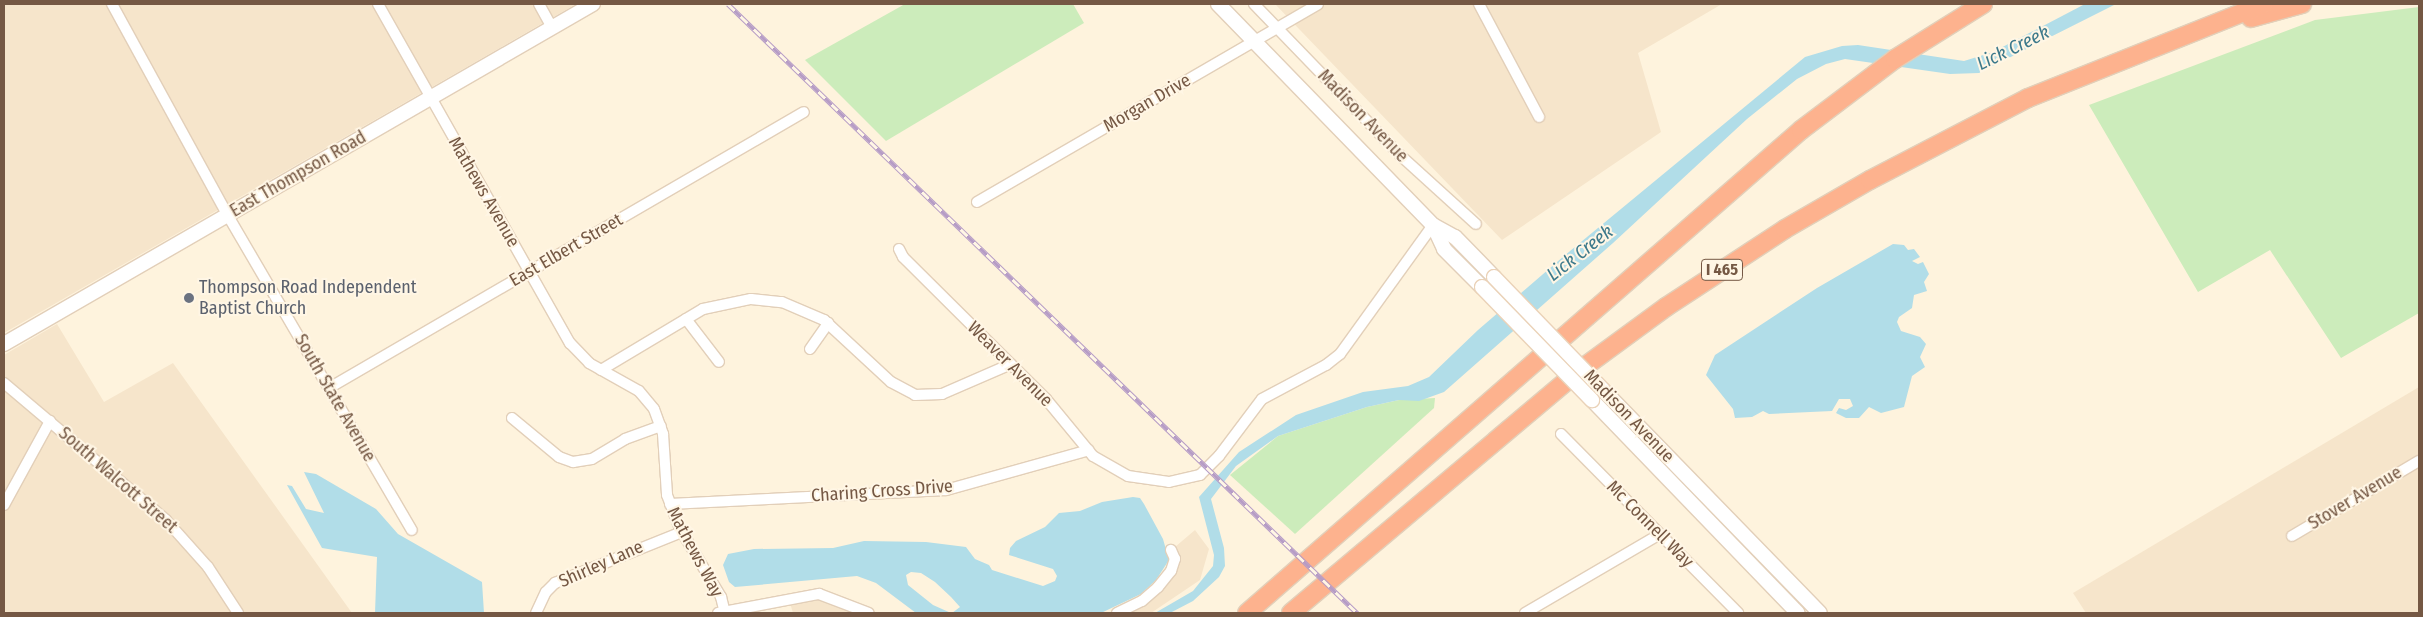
<!DOCTYPE html>
<style>
body{margin:0}
#map{position:relative;width:2423px;height:617px;overflow:hidden;background:#fef3dd;font-family:"Fira Sans Condensed",sans-serif}
div>[style]{position:absolute}
[style*='--x']{left:calc(var(--x)*1px);top:calc(var(--y)*1px);width:calc(var(--w)*1px);rotate:calc(var(--a)*1deg)}
.residential>*{inset:0;background:#f6e5cb}
.green>*{inset:0;background:#ccecbb}
.water>*{inset:0;background:#b1dde8}
.roads{filter:drop-shadow(1px 0 #e2cfb9) drop-shadow(-1px 0 #e2cfb9) drop-shadow(0 1px #e2cfb9) drop-shadow(0 -1px #e2cfb9)}
.street>*{height:10px;margin:-5px;padding:0 5px;transform-origin:5px;border-radius:5px;background:#fff}
.secondary>*{height:14px;margin:-7px;padding:0 7px;transform-origin:7px;border-radius:7px;background:#fff}
.highway>*{height:18px;margin:-9px;padding:0 9px;transform-origin:9px;border-radius:9px;background:#fdb28e}
.rail>*{height:5px;margin-top:-2.5px;transform-origin:0;background:repeating-linear-gradient(90deg,#fff6e5 0 9px,#b69cc6 0 18px);box-sizing:border-box;border-block:1px solid #b69cc6}
.bridges{filter:drop-shadow(1px 0 #ead2b8) drop-shadow(-1px 0 #ead2b8) drop-shadow(0 1px #ead2b8) drop-shadow(0 -1px #ead2b8)}
.secondary-bridge>*{height:14px;margin:-7px;padding:0 7px;transform-origin:7px;border-radius:7px;background:#fff}
.dots>*{width:14px;height:14px;translate:-50% -50%;box-sizing:border-box;border:2px solid #fff6e5;border-radius:50%}
span{translate:-50% -50%;white-space:nowrap;text-align:center;line-height:1.15;-webkit-text-stroke:4px #fff6e5;paint-order:stroke}
.shield-label span{padding:1px 4px;background:#fff6e5;border:1px solid;border-radius:4px;-webkit-text-stroke-width:0}
.shield-label{font-size:16px;color:#755844;font-weight:700}
.street-label{font-size:18px;color:#755844}
.worship-label{font-size:18px;color:#5b616d}
.left{translate:0 -50%;text-align:left}
.water-label{font-size:19px;color:#3c798b;font-style:italic}
.frame{position:absolute;inset:0;border:5px solid #755844;pointer-events:none}
</style>
<div id="map">
<div class="residential">
<i style="clip-path:polygon(4px 4px,576px 4px,4px 333px)"></i>
<i style="clip-path:polygon(1275px 4px,1722px 4px,1638px 53px,1661px 132px,1502px 240px)"></i>
<i style="clip-path:polygon(57px 324px,104px 402px,173px 363px,352px 613px,4px 613px,4px 355px)"></i>
<i style="clip-path:polygon(2419px 387px,2419px 613px,2086px 613px,2073px 593px)"></i>
<i style="clip-path:polygon(1195px 530px,1209px 549px,1200px 580px,1151px 613px,1122px 613px,1173px 575px,1175px 547px)"></i>
<i style="clip-path:polygon(821px 596px,857px 613px,793px 613px,790px 603px)"></i>
</div>
<div class="green">
<i style="clip-path:polygon(905px 4px,1073px 4px,1084px 23px,886px 141px,805px 60px)"></i>
<i style="clip-path:polygon(2419px 7px,2419px 313px,2341px 358px,2270px 250px,2198px 292px,2089px 105px,2315px 20px)"></i>
<i style="clip-path:polygon(1435px 398px,1434px 408px,1295px 534px,1230px 475px,1278px 436px,1367px 407px,1399px 400px)"></i>
</div>
<div class="water">
<i style="clip-path:polygon(2085px 4px,2116px 4px,1979px 73px,1950px 74px,1845px 59px,1826px 64px,1797px 79px,1747px 119px,1613px 243px,1444px 392px,1419px 401px,1399px 400px,1367px 407px,1278px 436px,1236px 466px,1211px 499px,1224px 548px,1225px 566px,1219px 577px,1193px 601px,1170px 613px,1155px 613px,1193px 591px,1213px 566px,1214px 555px,1199px 497px,1239px 452px,1296px 415px,1363px 392px,1408px 386px,1429px 377px,1478px 330px,1564px 256px,1805px 57px,1842px 46px,1858px 45px,1964px 61px,1993px 52px)"></i>
<i style="clip-path:polygon(1893px 244px,1904px 245px,1908px 250px,1914px 249px,1920px 257px,1912px 261px,1918px 264px,1923px 262px,1929px 274px,1924px 282px,1927px 291px,1914px 295px,1912px 308px,1899px 317px,1897px 322px,1901px 331px,1920px 337px,1926px 344px,1920px 357px,1925px 367px,1912px 376px,1904px 407px,1881px 413px,1869px 407px,1859px 418px,1846px 418px,1836px 413px,1839px 408px,1846px 410px,1853px 406px,1850px 399px,1839px 399px,1832px 411px,1769px 414px,1763px 411px,1752px 417px,1735px 418px,1733px 409px,1706px 375px,1715px 355px,1817px 288px)"></i>
<i style="clip-path:polygon(304px 472px,316px 474px,376px 509px,398px 534px,482px 582px,484px 613px,375px 613px,377px 557px,322px 548px,287px 485px,292px 486px,306px 509px,324px 513px)"></i>
<i style="clip-path:polygon(1133px 497px,1140px 498px,1144px 504px,1163px 539px,1169px 560px,1156px 580px,1141px 594px,1101px 613px,952px 613px,960px 607px,951px 597px,935px 582px,921px 573px,911px 572px,906px 575px,908px 585px,933px 605px,951px 613px,916px 613px,876px 583px,857px 576px,735px 587px,729px 582px,723px 565px,728px 554px,754px 549px,833px 548px,864px 541px,926px 542px,966px 547px,975px 559px,989px 565px,992px 570px,1043px 586px,1055px 581px,1057px 576px,1053px 569px,1009px 555px,1010px 548px,1016px 541px,1045px 527px,1059px 513px,1080px 511px,1102px 502px)"></i>
</div>
<div class="roads">
<div class="street">
<i style="--x:112;--y:4;--w:239;--a:61.3"></i>
<i style="--x:227;--y:214;--w:366;--a:59.7"></i>
<i style="--x:378;--y:4;--w:390;--a:60.5"></i>
<i style="--x:570;--y:343;--w:28;--a:46"></i>
<i style="--x:589;--y:363;--w:57;--a:29.2"></i>
<i style="--x:639;--y:391;--w:23;--a:50"></i>
<i style="--x:654;--y:409;--w:27;--a:70"></i>
<i style="--x:663;--y:434;--w:61;--a:86.2"></i>
<i style="--x:667;--y:495;--w:34;--a:69"></i>
<i style="--x:679;--y:527;--w:82;--a:59"></i>
<i style="--x:721;--y:597;--w:16;--a:76"></i>
<i style="--x:539;--y:4;--w:26;--a:61"></i>
<i style="--x:1254;--y:4;--w:211;--a:46"></i>
<i style="--x:1401;--y:156;--w:101;--a:42.2"></i>
<i style="--x:1479;--y:4;--w:128;--a:62"></i>
<i style="--x:977;--y:202;--w:394;--a:-30.1"></i>
<i style="--x:899;--y:249;--w:9;--a:63"></i>
<i style="--x:903;--y:257;--w:202;--a:44.8"></i>
<i style="--x:1046;--y:399;--w:74;--a:50.5"></i>
<i style="--x:1093;--y:456;--w:40;--a:29.7"></i>
<i style="--x:1128;--y:476;--w:41;--a:8.3"></i>
<i style="--x:1169;--y:482;--w:32;--a:-13"></i>
<i style="--x:1200;--y:475;--w:27;--a:-45"></i>
<i style="--x:1219;--y:456;--w:71;--a:-53"></i>
<i style="--x:1262;--y:399;--w:72;--a:-28"></i>
<i style="--x:1326;--y:365;--w:18;--a:-38"></i>
<i style="--x:1340;--y:354;--w:159;--a:-54.2"></i>
<i style="--x:686;--y:319;--w:54;--a:52.5"></i>
<i style="--x:810;--y:349;--w:32;--a:-55"></i>
<i style="--x:601;--y:370;--w:119;--a:-30.9"></i>
<i style="--x:703;--y:309;--w:49;--a:-11.8"></i>
<i style="--x:751;--y:299;--w:31;--a:6"></i>
<i style="--x:782;--y:302;--w:46;--a:23.2"></i>
<i style="--x:824;--y:320;--w:91;--a:42.8"></i>
<i style="--x:891;--y:382;--w:27;--a:28"></i>
<i style="--x:915;--y:395;--w:27;--a:-2"></i>
<i style="--x:942;--y:394;--w:75;--a:-23.5"></i>
<i style="--x:4;--y:383;--w:212;--a:40.2"></i>
<i style="--x:166;--y:520;--w:63;--a:48.2"></i>
<i style="--x:208;--y:567;--w:55;--a:56.9"></i>
<i style="--x:329;--y:388;--w:549;--a:-30.16"></i>
<i style="--x:512;--y:418;--w:61;--a:39.7"></i>
<i style="--x:559;--y:457;--w:15;--a:20"></i>
<i style="--x:573;--y:462;--w:19;--a:-9"></i>
<i style="--x:592;--y:459;--w:39;--a:-31"></i>
<i style="--x:625;--y:439;--w:38;--a:-20"></i>
<i style="--x:1561;--y:434;--w:252;--a:45.3"></i>
<i style="--x:670;--y:504;--w:276;--a:-2.9"></i>
<i style="--x:946;--y:490;--w:148;--a:-15.6"></i>
<i style="--x:4;--y:505;--w:96;--a:-61.3"></i>
<i style="--x:2292;--y:536;--w:147;--a:-30.6"></i>
<i style="--x:536;--y:613;--w:23;--a:-65"></i>
<i style="--x:546;--y:592;--w:13;--a:-45"></i>
<i style="--x:555;--y:583;--w:137;--a:-21.9"></i>
<i style="--x:718;--y:613;--w:103;--a:-10.7"></i>
<i style="--x:819;--y:594;--w:53;--a:20.8"></i>
<i style="--x:1117;--y:613;--w:28;--a:-26"></i>
<i style="--x:1142;--y:601;--w:21;--a:-41"></i>
<i style="--x:1158;--y:587;--w:21;--a:-51"></i>
<i style="--x:1171;--y:571;--w:13;--a:-72"></i>
<i style="--x:1175;--y:559;--w:10;--a:-114"></i>
<i style="--x:1525;--y:613;--w:156;--a:-30.3"></i>
</div>
<div class="secondary">
<i style="--x:1218;--y:4;--w:308;--a:45.8"></i>
<i style="--x:1433;--y:225;--w:25;--a:29"></i>
<i style="--x:1455;--y:237;--w:56;--a:45.7"></i>
<i style="--x:1433;--y:225;--w:26;--a:65"></i>
<i style="--x:1444;--y:249;--w:54;--a:45"></i>
<i style="--x:4;--y:344;--w:680;--a:-30"></i>
<i style="--x:1603;--y:390;--w:311;--a:45.8"></i>
<i style="--x:1592;--y:400;--w:296;--a:46"></i>
</div>
<div class="highway">
<i style="--x:2251;--y:18;--w:53;--a:-15.4"></i>
<i style="--x:1247;--y:613;--w:735;--a:-41.08"></i>
<i style="--x:1801;--y:130;--w:118;--a:-37.1"></i>
<i style="--x:1895;--y:59;--w:104;--a:-32"></i>
<i style="--x:1291;--y:613;--w:378;--a:-40.1"></i>
<i style="--x:1580;--y:370;--w:107;--a:-36.2"></i>
<i style="--x:1666;--y:307;--w:142;--a:-33.2"></i>
<i style="--x:1785;--y:229;--w:98;--a:-30"></i>
<i style="--x:1870;--y:180;--w:178;--a:-27.4"></i>
<i style="--x:2028;--y:98;--w:254;--a:-21.7"></i>
</div>
</div>
<div class="rail">
<i style="--x:728;--y:4;--w:876;--a:44.07"></i>
</div>
<div class="bridges">
<div class="secondary-bridge">
<i style="--x:1494;--y:277;--w:157;--a:46"></i>
<i style="--x:1482;--y:287;--w:158;--a:45.8"></i>
</div>
</div>
<div class="dots">
<i style="left:189px;top:298px;background:#6b7280"></i>
</div>
<div class="shield-label">
<span style="left:1722px;top:270px">I 465</span>
</div>
<div class="street-label">
<span style="left:1147px;top:103px;rotate:-30deg">Morgan Drive</span>
<span style="left:1363px;top:116px;rotate:46deg">Madison Avenue</span>
<span style="left:298px;top:174px;rotate:-30deg">East Thompson Road</span>
<span style="left:484px;top:192px;rotate:60deg">Mathews Avenue</span>
<span style="left:566px;top:250px;rotate:-30deg">East Elbert Street</span>
<span style="left:1010px;top:364px;rotate:45deg">Weaver Avenue</span>
<span style="left:335px;top:398px;rotate:60deg">South State Avenue</span>
<span style="left:1629px;top:416px;rotate:46deg">Madison Avenue</span>
<span style="left:118px;top:480px;rotate:41deg">South Walcott Street</span>
<span style="left:882px;top:491px;rotate:-4deg">Charing Cross Drive</span>
<span style="left:2355px;top:498px;rotate:-31deg">Stover Avenue</span>
<span style="left:1650px;top:524px;rotate:45deg">Mc Connell Way</span>
<span style="left:695px;top:552px;rotate:62deg">Mathews Way</span>
<span style="left:601px;top:564px;rotate:-24deg">Shirley Lane</span>
</div>
<div class="worship-label">
<span class="left" style="left:199px;top:298px">Thompson Road Independent<br>Baptist Church</span>
</div>
<div class="water-label">
<span style="left:2013px;top:48px;rotate:-26deg">Lick Creek</span>
<span style="left:1580px;top:253px;rotate:-38deg">Lick Creek</span>
</div>
<div class="frame"></div>
</div>
